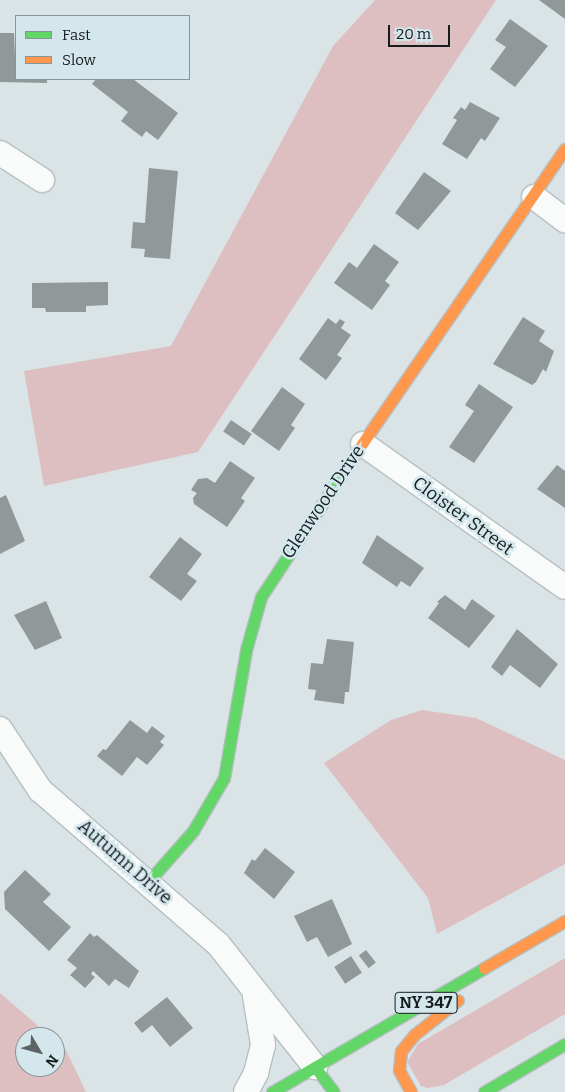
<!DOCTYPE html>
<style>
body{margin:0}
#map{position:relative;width:565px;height:1092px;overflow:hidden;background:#dae4e6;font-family:Bitter,serif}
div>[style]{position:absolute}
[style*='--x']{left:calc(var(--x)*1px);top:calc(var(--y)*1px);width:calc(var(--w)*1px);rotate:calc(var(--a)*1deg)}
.green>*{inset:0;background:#ddbfc2}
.building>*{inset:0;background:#90989a;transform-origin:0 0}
.roads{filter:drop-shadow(1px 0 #b6bfc1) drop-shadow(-1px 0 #b6bfc1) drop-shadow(0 1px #b6bfc1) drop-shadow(0 -1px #b6bfc1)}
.street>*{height:24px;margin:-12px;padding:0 12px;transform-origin:12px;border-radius:12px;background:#f9fbfb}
.fast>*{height:11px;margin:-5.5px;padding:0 5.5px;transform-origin:5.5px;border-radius:5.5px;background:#63d668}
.slow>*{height:11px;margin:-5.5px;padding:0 5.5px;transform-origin:5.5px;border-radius:5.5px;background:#ff974d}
span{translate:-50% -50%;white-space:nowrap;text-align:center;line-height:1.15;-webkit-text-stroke:5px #d4e7ec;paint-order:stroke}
.shield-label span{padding:1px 4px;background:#d4e7ec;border:1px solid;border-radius:4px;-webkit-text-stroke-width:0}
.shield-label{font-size:16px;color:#161d1f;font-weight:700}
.street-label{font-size:18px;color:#161d1f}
.legend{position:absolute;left:15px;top:15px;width:175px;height:65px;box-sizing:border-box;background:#d4e7ec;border:1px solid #88969a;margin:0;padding:6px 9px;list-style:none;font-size:15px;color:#161d1f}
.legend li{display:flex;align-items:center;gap:10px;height:25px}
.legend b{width:25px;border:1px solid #88969a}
.north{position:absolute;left:15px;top:1027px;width:50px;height:50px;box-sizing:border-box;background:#d4e7ec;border:1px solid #88969a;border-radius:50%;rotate:127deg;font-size:14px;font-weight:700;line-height:20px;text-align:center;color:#161d1f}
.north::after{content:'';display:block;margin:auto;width:18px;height:22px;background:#5b6365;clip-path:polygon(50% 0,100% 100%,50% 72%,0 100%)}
.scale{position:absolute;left:388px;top:25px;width:62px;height:22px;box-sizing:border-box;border:2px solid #161d1f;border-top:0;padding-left:6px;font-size:15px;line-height:18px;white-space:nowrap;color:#161d1f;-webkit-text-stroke:4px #d4e7ec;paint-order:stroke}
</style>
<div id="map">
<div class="green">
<i style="clip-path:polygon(375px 0,496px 0,198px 452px,44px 486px,24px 371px,171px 346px,333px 46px)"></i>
<i style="clip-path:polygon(422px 710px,476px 718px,565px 760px,565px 864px,437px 934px,428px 898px,324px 763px,391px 720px)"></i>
<i style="clip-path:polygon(565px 958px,565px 1014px,444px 1085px,428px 1088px,421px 1086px,407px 1062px,418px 1044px)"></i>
<i style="clip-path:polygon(0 993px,51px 1037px,25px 1037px,25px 1067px,55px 1067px,55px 1041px,66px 1050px,86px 1092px,0 1092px)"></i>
</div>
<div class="building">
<i style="clip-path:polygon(539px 0,565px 0,565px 19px)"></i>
<i style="clip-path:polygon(510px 19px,548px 46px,515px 87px,490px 69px,506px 47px,495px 40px)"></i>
<i style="clip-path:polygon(0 33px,14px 33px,16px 79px,47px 79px,47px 83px,0 82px)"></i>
<i style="clip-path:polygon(96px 79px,133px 79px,178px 113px,158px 140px,146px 131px,142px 137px,121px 121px,128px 112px,92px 84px)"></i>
<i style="clip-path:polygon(470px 102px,500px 118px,485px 141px,481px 138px,467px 159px,442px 144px,457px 120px,453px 118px,461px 107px,465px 110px)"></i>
<i style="clip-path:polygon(149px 168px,178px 171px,170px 259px,144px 257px,145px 249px,131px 248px,133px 222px,145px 223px)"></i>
<i style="clip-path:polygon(424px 172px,451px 191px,418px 230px,395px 213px)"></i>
<i style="clip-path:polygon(374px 244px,399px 262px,385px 281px,390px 285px,372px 310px,334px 283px,349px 262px,357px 268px)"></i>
<i style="clip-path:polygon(108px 282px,108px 305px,86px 306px,86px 312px,46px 312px,45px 308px,32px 308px,32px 283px)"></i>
<i style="clip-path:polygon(523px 317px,545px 331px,539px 341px,554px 351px,546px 372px,543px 369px,536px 382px,532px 385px,493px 364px)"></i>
<i style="clip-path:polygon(328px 318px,336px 324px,340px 319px,345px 322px,341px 328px,351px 335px,337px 355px,342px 358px,326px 380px,299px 359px)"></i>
<i style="clip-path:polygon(479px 384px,513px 407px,474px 463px,449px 447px,474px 411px,465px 405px)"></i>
<i style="clip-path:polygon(282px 387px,305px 404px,291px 425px,295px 428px,279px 451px,251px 431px)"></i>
<i style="left:231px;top:420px;width:25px;height:14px;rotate:34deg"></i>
<i style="clip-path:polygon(230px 461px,255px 478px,241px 498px,245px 501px,227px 527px,194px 504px,193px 498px,197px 493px,191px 490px,198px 479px,207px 478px,215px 483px)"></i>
<i style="clip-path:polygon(557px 465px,565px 471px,565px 508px,537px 489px)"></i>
<i style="clip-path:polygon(6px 495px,25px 541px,0 554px,0 498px)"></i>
<i style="clip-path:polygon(377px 535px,424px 568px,410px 587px,401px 581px,397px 587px,362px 563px)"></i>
<i style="clip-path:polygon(180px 537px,202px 554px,187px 574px,197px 581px,181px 601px,149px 577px)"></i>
<i style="clip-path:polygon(445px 595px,465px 610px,472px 599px,495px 616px,469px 648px,428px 618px,439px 603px,437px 602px)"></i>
<i style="clip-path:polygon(46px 601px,62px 638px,35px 650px,14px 615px)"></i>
<i style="clip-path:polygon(517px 629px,558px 664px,540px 688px,510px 665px,502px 676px,491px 667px)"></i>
<i style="clip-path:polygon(327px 639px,354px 642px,349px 692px,345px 692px,344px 704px,314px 700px,316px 690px,308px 689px,311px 663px,323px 664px)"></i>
<i style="clip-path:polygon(130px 720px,147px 733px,152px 726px,165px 736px,160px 742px,164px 745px,147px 765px,137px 757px,122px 776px,97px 756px,103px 749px,106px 750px)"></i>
<i style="clip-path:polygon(265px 848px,295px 872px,274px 899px,244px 873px,252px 859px,255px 861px)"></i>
<i style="clip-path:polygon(25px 870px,51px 894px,43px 902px,71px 927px,49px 951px,5px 909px,4px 892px)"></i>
<i style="clip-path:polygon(332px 899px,352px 944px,328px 957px,317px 937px,307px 942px,294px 916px)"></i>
<i style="clip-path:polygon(90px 933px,94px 937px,97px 935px,139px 971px,129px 988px,115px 979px,109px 986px,93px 971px,91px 974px,95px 977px,85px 988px,70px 975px,77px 968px,67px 960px)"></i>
<i style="left:366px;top:950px;width:16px;height:9px;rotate:52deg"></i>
<i style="left:351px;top:956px;width:20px;height:20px;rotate:57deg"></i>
<i style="clip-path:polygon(167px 997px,193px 1028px,170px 1047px,152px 1025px,142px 1033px,134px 1023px)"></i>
</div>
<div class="roads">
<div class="street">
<i style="--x:0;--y:153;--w:50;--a:32.7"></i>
<i style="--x:534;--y:197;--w:39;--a:37"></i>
<i style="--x:363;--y:444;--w:247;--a:35.3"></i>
<i style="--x:0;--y:729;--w:73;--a:56.7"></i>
<i style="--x:40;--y:790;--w:235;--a:40.9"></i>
<i style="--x:218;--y:944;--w:157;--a:51.7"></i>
<i style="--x:246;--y:1092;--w:21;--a:-62"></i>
<i style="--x:256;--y:1073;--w:29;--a:-76"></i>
<i style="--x:263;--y:1045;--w:50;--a:-99.3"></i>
</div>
<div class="fast">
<i style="--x:148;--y:882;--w:68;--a:-48.6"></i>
<i style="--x:193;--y:831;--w:61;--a:-59.7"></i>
<i style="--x:224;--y:778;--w:130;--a:-80.2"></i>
<i style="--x:246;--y:650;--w:55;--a:-74.2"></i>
<i style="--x:261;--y:597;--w:171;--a:-56.7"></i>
<i style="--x:315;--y:1067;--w:31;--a:53"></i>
<i style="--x:272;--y:1092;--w:246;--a:-30.3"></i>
<i style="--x:484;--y:1092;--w:94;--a:-30.7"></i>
</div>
<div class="slow">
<i style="--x:355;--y:454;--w:370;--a:-55.5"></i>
<i style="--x:484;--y:968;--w:94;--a:-30.1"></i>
<i style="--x:411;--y:1092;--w:25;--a:-119"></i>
<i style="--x:399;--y:1070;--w:19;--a:-84"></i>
<i style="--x:401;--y:1051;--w:21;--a:-51"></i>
<i style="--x:414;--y:1035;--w:56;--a:-38.5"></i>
</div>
</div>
<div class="shield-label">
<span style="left:426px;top:1003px">NY 347</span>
</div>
<div class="street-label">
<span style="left:323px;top:502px;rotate:-56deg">Glenwood Drive</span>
<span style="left:463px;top:516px;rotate:36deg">Cloister Street</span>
<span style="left:125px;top:862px;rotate:41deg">Autumn Drive</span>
</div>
<ul class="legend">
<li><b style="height:6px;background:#63d668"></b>Fast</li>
<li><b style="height:6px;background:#ff974d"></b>Slow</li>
</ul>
<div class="north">N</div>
<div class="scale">20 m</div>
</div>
